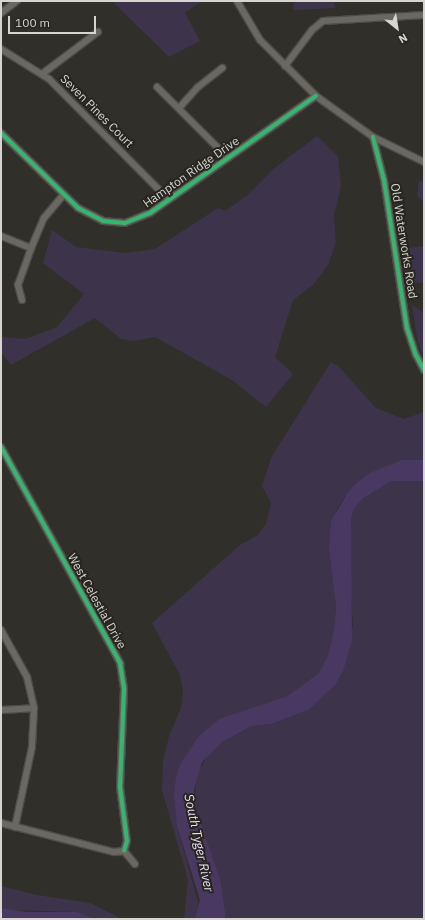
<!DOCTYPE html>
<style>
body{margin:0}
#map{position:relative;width:425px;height:920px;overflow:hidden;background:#302f2a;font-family:"IBM Plex Sans",sans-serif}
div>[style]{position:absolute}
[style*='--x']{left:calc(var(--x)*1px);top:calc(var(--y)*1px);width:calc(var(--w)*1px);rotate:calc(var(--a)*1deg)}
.green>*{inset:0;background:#3d344c}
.water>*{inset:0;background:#493862}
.roads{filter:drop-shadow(1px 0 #4d4c49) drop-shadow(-1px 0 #4d4c49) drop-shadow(0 1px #4d4c49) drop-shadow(0 -1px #4d4c49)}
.minor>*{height:6px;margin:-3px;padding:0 3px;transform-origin:3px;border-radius:3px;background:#6a6860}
.cycleway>*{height:4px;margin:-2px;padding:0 2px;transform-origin:2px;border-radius:2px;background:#33b770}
span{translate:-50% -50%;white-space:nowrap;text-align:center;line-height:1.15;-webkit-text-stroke:4px #28261f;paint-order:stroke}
.street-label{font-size:12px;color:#d6d5d0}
.water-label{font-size:13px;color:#e7ddfc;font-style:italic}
.frame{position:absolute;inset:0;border:2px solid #d6d5d0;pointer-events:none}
.north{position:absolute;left:377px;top:8px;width:40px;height:40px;-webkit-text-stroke:3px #28261f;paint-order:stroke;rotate:150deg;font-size:11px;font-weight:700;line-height:16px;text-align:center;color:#d6d5d0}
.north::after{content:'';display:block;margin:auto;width:14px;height:18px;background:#d6d5d0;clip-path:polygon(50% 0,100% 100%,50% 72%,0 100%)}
.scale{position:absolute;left:8px;top:16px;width:88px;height:18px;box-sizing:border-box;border:2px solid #d6d5d0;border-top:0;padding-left:5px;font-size:12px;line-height:14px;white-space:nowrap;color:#d6d5d0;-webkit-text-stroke:3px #28261f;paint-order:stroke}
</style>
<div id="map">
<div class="green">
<i style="clip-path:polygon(112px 1px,202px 1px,185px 13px,200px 41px,169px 57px)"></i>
<i style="clip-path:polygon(294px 1px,334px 1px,335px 8px,293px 10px)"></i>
<i style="clip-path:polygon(317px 136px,338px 157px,341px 186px,334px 216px,336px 243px,328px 265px,313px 285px,293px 300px,275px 357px,293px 374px,266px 407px,232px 380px,155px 337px,133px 341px,121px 339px,95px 318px,11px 365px,1px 352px,1px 335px,3px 337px,26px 339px,57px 327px,84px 294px,43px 263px,52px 230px,76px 247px,125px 253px,155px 249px,218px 208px,225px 211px,248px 195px,272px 170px)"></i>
<i style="clip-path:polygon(419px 181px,424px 182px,424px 202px,417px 196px)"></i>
<i style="clip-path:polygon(424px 246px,424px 282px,408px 284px,402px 249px)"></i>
<i style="clip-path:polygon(412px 305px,424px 313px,424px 359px,417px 338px)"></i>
<i style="clip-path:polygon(331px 362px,338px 366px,376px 408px,404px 419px,424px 412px,424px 460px,402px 460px,348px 492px,337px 509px,330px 532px,336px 606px,334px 629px,328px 655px,319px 673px,287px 696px,219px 719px,199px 736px,177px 826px,199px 906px,195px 919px,184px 919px,188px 880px,162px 790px,163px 761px,169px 736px,181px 708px,183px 692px,180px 675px,152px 623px,240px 545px,258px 535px,266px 524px,271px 503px,262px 486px,271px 458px)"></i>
<i style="clip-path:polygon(409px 479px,424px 481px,424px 919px,226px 919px,221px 882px,194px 803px,197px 774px,211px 750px,222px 742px,252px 726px,271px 724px,308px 710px,353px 626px,349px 563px,351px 519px,354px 509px,362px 499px,377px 489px,391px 481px)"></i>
<i style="clip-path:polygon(1px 886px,37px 895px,90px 903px,122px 919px,96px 919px,77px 912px,10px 910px,1px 908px)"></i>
</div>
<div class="water">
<i style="clip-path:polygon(402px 460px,424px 460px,424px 481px,391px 481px,362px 499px,354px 509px,351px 519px,352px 641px,343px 671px,335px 685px,308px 710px,271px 724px,252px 726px,222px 742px,202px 762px,194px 790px,194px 803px,221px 882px,226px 919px,195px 919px,200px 900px,177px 826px,174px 793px,176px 777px,181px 763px,199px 736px,219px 719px,287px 696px,319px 673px,328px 655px,334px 629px,336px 606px,329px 547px,331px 521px,348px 492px,357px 483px,370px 473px)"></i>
<i style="clip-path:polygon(1px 908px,27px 912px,77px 912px,96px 919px,1px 919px)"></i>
</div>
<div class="roads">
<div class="minor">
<i style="--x:237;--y:1;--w:45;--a:59.5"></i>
<i style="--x:260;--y:40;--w:79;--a:45"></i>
<i style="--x:316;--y:96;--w:70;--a:35.7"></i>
<i style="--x:373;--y:137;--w:57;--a:26.1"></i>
<i style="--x:1;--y:13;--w:20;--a:-37"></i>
<i style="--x:1;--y:49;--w:57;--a:32"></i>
<i style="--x:49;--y:79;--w:170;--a:45.2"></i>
<i style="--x:285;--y:66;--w:45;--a:-53.1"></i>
<i style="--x:312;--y:30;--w:14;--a:-39"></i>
<i style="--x:323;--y:21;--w:101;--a:-3.4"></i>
<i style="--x:42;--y:74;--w:70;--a:-36.9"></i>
<i style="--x:157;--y:87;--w:100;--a:45"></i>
<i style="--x:179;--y:108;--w:28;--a:-48"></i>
<i style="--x:198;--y:87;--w:31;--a:-38"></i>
<i style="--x:1;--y:133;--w:107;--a:44.2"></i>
<i style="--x:78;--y:208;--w:28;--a:27"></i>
<i style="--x:103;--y:221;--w:22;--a:5"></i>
<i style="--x:125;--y:223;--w:27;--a:-22"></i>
<i style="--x:150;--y:213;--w:203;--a:-35.2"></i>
<i style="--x:373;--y:137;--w:44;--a:75.7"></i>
<i style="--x:384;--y:180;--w:150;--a:81.2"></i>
<i style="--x:407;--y:328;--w:28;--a:72"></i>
<i style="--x:416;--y:355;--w:17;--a:62"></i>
<i style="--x:1;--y:236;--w:32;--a:22"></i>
<i style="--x:22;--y:300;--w:16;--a:-105"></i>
<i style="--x:18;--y:285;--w:41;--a:-70.3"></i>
<i style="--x:32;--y:246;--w:30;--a:-67"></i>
<i style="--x:44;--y:218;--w:31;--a:-50"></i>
<i style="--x:1;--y:447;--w:247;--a:61.1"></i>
<i style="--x:120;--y:663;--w:26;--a:81"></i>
<i style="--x:124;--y:689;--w:98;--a:92.3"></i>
<i style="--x:120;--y:787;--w:54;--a:82.6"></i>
<i style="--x:127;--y:841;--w:10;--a:107"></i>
<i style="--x:1;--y:630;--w:54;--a:61"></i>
<i style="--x:27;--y:677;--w:32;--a:77"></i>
<i style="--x:34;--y:708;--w:39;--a:93"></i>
<i style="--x:32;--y:747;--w:82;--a:102"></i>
<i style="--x:1;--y:710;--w:33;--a:-3"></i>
<i style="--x:1;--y:823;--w:117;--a:14.4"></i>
<i style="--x:114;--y:852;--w:10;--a:-6"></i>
<i style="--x:124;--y:851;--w:17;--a:50"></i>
</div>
</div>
<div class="cycleway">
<i style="--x:1;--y:133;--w:107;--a:44.2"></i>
<i style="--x:78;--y:208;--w:28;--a:27"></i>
<i style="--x:103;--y:221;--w:22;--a:5"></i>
<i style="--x:125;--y:223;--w:27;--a:-22"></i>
<i style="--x:150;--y:213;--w:203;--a:-35.2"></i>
<i style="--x:373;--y:137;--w:44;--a:75.7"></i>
<i style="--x:384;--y:180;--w:150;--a:81.2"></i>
<i style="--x:407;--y:328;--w:28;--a:72"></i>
<i style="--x:416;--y:355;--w:17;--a:62"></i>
<i style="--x:1;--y:447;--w:247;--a:61.1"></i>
<i style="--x:120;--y:663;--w:26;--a:81"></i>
<i style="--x:124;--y:689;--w:98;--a:92.3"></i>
<i style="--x:120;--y:787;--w:54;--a:82.6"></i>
<i style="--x:127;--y:841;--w:10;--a:107"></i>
</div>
<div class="street-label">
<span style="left:97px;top:111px;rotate:45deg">Seven Pines Court</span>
<span style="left:191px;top:172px;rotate:-35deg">Hampton Ridge Drive</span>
<span style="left:404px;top:241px;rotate:81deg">Old Waterworks Road</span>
<span style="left:97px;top:601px;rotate:61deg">West Celestial Drive</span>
</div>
<div class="water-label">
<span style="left:198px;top:843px;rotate:78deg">South Tyger River</span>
</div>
<div class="frame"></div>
<div class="north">N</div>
<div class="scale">100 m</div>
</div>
